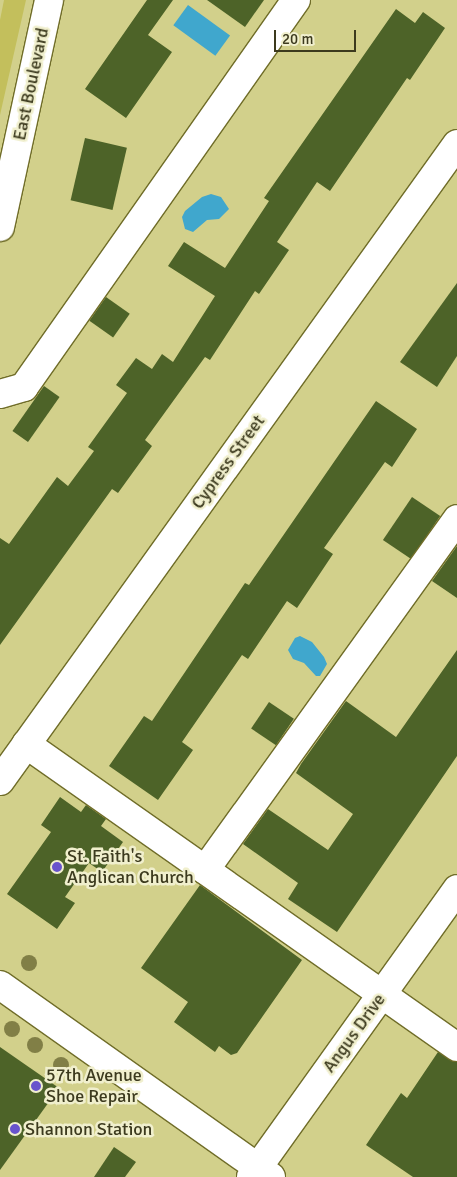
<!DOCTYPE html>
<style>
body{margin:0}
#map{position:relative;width:457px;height:1177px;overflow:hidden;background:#d2d08b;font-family:Signika,sans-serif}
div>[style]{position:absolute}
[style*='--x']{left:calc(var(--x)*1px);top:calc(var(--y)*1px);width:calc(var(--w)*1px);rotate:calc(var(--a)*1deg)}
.green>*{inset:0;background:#c3bf5c}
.water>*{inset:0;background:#40a7cd;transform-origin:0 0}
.building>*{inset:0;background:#4d6328;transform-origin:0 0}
.roads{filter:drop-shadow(1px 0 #706d29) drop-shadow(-1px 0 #706d29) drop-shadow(0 1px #706d29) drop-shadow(0 -1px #706d29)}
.minor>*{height:28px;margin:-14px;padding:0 14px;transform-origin:14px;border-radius:14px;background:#fff}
.trees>*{width:16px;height:16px;margin:-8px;border-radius:50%;background:#817f46}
.dots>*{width:14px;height:14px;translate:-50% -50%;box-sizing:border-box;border:2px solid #f0efcd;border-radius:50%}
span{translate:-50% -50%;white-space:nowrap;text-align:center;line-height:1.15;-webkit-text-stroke:5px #f0efcd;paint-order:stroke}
.street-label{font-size:18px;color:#3c3a1e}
.poi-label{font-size:18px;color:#3c3a1e}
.left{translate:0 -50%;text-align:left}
.scale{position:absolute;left:274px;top:30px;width:82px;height:22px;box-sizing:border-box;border:2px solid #3c3a1e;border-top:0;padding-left:6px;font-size:15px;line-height:18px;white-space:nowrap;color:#3c3a1e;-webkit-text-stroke:4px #f0efcd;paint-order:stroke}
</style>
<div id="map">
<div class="green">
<i style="clip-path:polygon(4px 0,26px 0,0 115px,0 20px)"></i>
</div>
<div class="water">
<i style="left:188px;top:5px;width:52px;height:25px;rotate:36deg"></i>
<i style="clip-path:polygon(211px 194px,221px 197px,229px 209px,219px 219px,207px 220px,193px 232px,185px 229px,182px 217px,185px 211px,202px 197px)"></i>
<i style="clip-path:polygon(300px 636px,312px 642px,324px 657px,327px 664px,320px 676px,316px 676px,304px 663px,293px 659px,288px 650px,295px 638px)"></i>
</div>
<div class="building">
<i style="clip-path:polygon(147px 0,173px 0,148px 35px,172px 52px,126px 118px,85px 89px)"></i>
<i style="clip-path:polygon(207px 0,264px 0,245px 27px)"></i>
<i style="clip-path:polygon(396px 9px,415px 23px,423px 12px,445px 28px,410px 80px,407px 78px,330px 191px,317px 182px,277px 242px,289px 250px,259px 294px,255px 291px,210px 360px,205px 357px,145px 440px,152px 446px,118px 493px,112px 489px,0 645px,0 538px,9px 544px,57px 477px,68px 486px,94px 451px,88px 447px,127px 393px,116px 385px,136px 358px,152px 369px,162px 354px,173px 362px,215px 296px,168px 266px,184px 242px,225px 268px,269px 201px,264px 198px)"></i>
<i style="left:85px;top:138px;width:43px;height:64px;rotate:13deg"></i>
<i style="clip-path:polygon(457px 283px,457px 356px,437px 387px,400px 362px)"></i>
<i style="left:106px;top:297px;width:29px;height:29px;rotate:35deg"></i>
<i style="left:44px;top:386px;width:19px;height:55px;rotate:35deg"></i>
<i style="clip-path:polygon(376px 401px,417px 429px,392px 467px,385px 462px,324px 548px,333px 554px,297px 608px,287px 601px,248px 659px,242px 655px,182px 742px,193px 750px,158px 800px,109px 766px,144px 716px,152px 721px,245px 583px,249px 585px)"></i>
<i style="left:412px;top:497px;width:34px;height:52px;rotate:34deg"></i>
<i style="clip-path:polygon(457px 546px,457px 598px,432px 581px)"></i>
<i style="clip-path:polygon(457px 650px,457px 756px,337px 932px,288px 899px,298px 883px,243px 844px,268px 809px,328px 850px,353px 814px,296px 773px,301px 764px,346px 701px,396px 737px)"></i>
<i style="left:269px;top:702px;width:30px;height:32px;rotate:34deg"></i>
<i style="clip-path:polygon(60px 797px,81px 812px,86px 805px,106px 819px,101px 826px,123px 842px,102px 872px,89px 863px,65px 897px,75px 903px,57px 929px,7px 894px,51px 832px,41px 825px)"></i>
<i style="clip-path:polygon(200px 885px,302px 960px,237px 1053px,231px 1055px,219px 1046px,215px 1052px,174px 1022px,188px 1002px,141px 968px)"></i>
<i style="clip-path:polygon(0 1047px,59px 1088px,0 1170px)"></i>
<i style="clip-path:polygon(438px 1052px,457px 1062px,457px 1177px,413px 1177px,366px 1145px,401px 1093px,407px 1098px)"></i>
<i style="clip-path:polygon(114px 1147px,136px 1162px,125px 1177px,94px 1177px)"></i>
</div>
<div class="roads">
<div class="minor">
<i style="--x:0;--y:227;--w:232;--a:-77.8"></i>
<i style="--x:0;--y:394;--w:25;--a:-16"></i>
<i style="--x:24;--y:387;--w:473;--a:-54.9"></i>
<i style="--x:26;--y:744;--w:527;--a:35.11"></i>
<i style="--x:0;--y:781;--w:784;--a:-54.34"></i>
<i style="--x:205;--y:870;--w:432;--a:-54.3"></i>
<i style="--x:0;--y:985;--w:332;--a:35.3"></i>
<i style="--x:251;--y:1177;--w:354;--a:-54.4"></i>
</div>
</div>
<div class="trees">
<i style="left:29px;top:963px"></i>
<i style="left:12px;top:1029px"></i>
<i style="left:35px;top:1045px"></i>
<i style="left:61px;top:1065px"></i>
</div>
<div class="dots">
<i style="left:57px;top:867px;background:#6853cc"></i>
<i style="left:36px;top:1086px;background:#6853cc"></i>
<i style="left:15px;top:1129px;background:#6853cc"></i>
</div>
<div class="street-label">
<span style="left:31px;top:84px;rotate:-78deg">East Boulevard</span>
<span style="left:228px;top:462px;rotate:-54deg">Cypress Street</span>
<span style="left:354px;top:1033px;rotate:-54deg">Angus Drive</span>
</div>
<div class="poi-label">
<span class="left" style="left:67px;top:867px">St. Faith's<br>Anglican Church</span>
<span class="left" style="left:46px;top:1086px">57th Avenue<br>Shoe Repair</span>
<span class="left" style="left:25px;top:1129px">Shannon Station</span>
</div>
<div class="scale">20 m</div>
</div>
